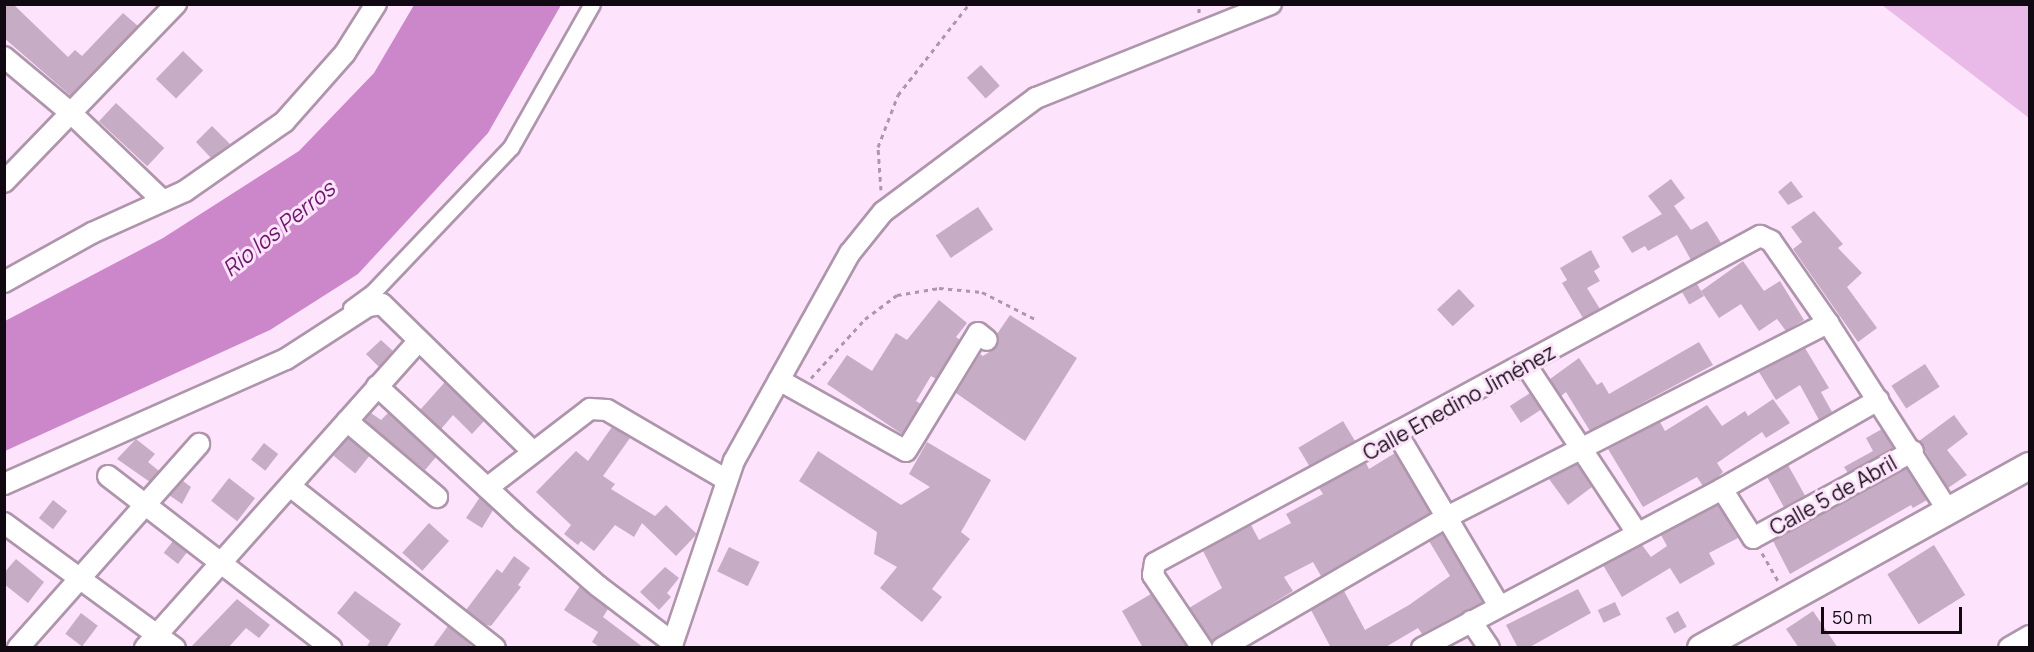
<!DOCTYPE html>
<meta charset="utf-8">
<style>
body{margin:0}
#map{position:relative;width:2034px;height:652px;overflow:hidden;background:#fde3fb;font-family:Manrope,sans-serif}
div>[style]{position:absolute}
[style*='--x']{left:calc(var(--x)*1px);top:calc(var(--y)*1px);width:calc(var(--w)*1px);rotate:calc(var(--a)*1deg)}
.green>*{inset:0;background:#e9b9e7}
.water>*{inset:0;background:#cc86ca}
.building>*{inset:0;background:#c6adc5;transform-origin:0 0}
.path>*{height:3px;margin-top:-1.5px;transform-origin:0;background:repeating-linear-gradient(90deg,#ac98ab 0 4.5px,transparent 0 9px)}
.roads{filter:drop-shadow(2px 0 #ae95ac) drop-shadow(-2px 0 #ae95ac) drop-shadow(0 2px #ae95ac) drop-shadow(0 -2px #ae95ac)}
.pedestrian>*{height:15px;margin:-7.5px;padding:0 7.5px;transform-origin:7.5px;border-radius:7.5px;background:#fff}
.minor>*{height:20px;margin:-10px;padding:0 10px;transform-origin:10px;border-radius:10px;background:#fff}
.tertiary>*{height:26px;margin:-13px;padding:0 13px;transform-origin:13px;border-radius:13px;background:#fff}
span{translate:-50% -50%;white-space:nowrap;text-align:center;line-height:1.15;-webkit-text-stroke:6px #fde3fb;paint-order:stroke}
.street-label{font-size:21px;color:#110911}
.water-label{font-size:22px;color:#6b166b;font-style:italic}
.frame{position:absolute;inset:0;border:6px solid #110911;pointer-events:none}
.scale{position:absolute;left:1821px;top:607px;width:141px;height:27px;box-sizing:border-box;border:3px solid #110911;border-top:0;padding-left:8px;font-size:18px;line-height:21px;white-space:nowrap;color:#110911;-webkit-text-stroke:4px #fde3fb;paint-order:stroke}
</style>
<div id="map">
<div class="green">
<i style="clip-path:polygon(1882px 5px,2029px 5px,2029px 118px)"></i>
</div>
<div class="water">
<i style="clip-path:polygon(414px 5px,561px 5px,488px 133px,358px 274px,270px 330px,5px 451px,5px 321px,163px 238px,299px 151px,374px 73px)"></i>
</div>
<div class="building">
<i style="clip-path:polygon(4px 4px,13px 4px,68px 57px,75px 50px,82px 56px,123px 13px,138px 26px,71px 96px,4px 38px)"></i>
<i style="left:183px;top:51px;width:28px;height:39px;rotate:44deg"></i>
<i style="left:981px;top:65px;width:28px;height:19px;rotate:48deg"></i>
<i style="left:116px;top:103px;width:66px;height:25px;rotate:43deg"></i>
<i style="clip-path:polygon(212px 126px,230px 144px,211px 158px,196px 142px)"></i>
<i style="clip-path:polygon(1671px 179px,1685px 198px,1674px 206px,1691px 230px,1707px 221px,1721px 243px,1691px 260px,1677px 235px,1648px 251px,1645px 246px,1632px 253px,1622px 237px,1662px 214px,1648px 196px)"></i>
<i style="clip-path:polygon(1791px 181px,1803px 197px,1788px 205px,1778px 192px)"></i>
<i style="left:978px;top:207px;width:27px;height:51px;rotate:56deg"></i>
<i style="clip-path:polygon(1814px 211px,1843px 244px,1838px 248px,1862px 273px,1847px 287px,1877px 328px,1858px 342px,1793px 249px,1802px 242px,1791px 227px)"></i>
<i style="clip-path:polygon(1591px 250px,1600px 267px,1594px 271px,1600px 281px,1587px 288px,1600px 309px,1583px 318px,1562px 283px,1567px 280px,1560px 268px)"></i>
<i style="clip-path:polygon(1743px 261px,1764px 291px,1780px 281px,1804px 320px,1786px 331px,1777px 319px,1759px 331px,1741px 304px,1719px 318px,1701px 291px)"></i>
<i style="left:1697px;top:284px;width:14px;height:17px;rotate:60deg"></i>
<i style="left:1459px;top:289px;width:23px;height:30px;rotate:47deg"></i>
<i style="clip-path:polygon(939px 300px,967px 323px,956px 337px,960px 340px,936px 379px,931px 376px,916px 401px,921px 404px,902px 434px,827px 384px,847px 355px,872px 371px,896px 333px,907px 340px)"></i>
<i style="clip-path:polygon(1010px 315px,1077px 358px,1025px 441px,956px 393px,980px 354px,983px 356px,997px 347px,997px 334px)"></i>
<i style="clip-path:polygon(381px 340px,393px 351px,379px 367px,366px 354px)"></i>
<i style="clip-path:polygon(1699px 342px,1713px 365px,1590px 431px,1566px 392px,1561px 396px,1550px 379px,1579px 358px,1597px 385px,1602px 382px,1609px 394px)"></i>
<i style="clip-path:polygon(1805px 348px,1829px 388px,1821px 392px,1832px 412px,1819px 420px,1800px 385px,1776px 400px,1759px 372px)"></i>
<i style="left:1925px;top:364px;width:27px;height:40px;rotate:57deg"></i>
<i style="clip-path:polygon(445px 382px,484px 421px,472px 434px,453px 415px,441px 429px,420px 410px)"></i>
<i style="left:1530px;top:393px;width:20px;height:24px;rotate:57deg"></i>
<i style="clip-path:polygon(1773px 399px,1790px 423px,1766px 438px,1762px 432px,1717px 463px,1723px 472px,1716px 479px,1703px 486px,1697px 477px,1643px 507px,1608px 449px,1660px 422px,1665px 431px,1707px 405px,1722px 426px,1745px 411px,1748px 416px)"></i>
<i style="clip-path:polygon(371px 413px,381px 420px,388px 413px,436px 457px,425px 470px,364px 420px)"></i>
<i style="clip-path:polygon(1954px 415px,1968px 434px,1947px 450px,1967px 475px,1948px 488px,1919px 441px)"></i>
<i style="left:1343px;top:421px;width:23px;height:52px;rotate:59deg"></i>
<i style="clip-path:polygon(612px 427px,630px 438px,603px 476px,615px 484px,611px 489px,655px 516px,666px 505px,697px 534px,676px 556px,642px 523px,634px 537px,615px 525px,594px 551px,581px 541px,578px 545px,564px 534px,571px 525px,536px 492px,576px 451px,588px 461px)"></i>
<i style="clip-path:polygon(1882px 429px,1894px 448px,1848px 473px,1844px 467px,1873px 451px,1866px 438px)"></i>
<i style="left:348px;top:438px;width:28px;height:23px;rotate:39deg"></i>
<i style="clip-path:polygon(136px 439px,155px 454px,148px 462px,159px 471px,150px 482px,117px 459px)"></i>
<i style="clip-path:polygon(927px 442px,991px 480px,961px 532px,970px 539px,932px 589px,942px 597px,922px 622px,880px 588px,897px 567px,874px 554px,877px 532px,799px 481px,818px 451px,901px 505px,930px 487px,909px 474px)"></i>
<i style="left:264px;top:443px;width:18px;height:21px;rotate:38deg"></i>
<i style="clip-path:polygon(1395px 453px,1430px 513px,1321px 576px,1313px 562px,1284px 577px,1293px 591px,1212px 641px,1189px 608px,1222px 588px,1203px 551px,1251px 525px,1259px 540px,1291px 523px,1286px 514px,1323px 494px,1319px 488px,1366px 463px,1369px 469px)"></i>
<i style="clip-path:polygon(1577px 464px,1592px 487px,1568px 505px,1549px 479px)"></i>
<i style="left:1788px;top:465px;width:35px;height:24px;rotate:61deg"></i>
<i style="clip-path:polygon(1907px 468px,1927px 500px,1913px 508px,1911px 505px,1790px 574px,1773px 541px)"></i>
<i style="left:229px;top:478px;width:33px;height:29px;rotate:38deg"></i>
<i style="clip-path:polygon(183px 481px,191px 487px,182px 504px,169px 495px)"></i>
<i style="clip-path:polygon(480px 497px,493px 510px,482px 528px,466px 518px)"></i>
<i style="left:53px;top:500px;width:18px;height:23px;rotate:38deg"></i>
<i style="clip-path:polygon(1718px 505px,1738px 538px,1709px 553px,1715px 564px,1680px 584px,1670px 568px,1622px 597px,1603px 565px,1642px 545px,1651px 557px,1667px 546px,1661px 535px)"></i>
<i style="left:429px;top:523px;width:27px;height:40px;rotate:42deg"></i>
<i style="clip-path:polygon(1442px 534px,1483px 602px,1422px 634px,1418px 628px,1384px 648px,1331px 648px,1311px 610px,1344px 591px,1365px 630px,1409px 605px,1450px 576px,1429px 541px)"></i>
<i style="left:173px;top:541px;width:18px;height:15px;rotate:38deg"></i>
<i style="left:1934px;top:545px;width:59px;height:55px;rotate:58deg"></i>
<i style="left:729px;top:547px;width:34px;height:27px;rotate:26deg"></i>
<i style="clip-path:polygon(514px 556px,530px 568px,518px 585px,521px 587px,491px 626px,486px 625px,466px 610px,497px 569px,502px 573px)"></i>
<i style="clip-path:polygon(16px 559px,44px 582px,28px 603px,4px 584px,4px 573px)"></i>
<i style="clip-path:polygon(665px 567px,679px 578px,667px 593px,671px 597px,659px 610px,640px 592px)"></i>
<i style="clip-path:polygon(580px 586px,608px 609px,603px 617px,644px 648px,601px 648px,592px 642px,598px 632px,564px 610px)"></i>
<i style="clip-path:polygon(1578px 589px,1591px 613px,1528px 648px,1518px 648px,1506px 625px)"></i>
<i style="clip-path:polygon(355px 591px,401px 624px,386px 648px,366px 648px,370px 641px,337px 613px)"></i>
<i style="clip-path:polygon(1151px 594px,1187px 648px,1143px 648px,1122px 611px)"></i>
<i style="clip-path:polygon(237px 599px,270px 625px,259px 638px,246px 628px,228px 648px,190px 648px)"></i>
<i style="left:1615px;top:602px;width:14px;height:19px;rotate:65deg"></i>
<i style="left:1678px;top:611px;width:18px;height:14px;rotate:61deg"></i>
<i style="clip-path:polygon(1813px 611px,1838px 648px,1799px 648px,1786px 629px)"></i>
<i style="left:81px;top:613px;width:21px;height:26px;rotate:37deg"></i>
<i style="clip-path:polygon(448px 626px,471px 645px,469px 648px,432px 648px)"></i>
</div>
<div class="path">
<i style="--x:1199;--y:13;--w:9;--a:-90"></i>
<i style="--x:881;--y:190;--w:43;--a:-94"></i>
<i style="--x:878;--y:147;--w:56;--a:-69"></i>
<i style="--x:898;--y:95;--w:115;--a:-52"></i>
<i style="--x:811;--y:378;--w:80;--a:-47.5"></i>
<i style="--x:865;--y:319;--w:40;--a:-37"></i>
<i style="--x:897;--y:295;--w:43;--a:-9.5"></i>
<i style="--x:939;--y:288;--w:43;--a:5.3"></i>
<i style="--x:982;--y:292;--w:59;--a:27"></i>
<i style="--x:1762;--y:553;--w:32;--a:60"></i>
</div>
<div class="roads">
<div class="pedestrian">
<i style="--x:351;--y:308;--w:27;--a:-36"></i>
<i style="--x:373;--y:292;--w:200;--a:-46.4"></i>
<i style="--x:511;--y:147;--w:164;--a:-60.5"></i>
</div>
<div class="minor">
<i style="--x:4;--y:57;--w:87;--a:39.9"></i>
<i style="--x:71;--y:113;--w:127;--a:43.7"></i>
<i style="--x:4;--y:182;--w:248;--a:-46"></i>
<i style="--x:4;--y:282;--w:101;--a:-29.1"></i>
<i style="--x:92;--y:233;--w:102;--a:-24.3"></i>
<i style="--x:185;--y:191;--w:121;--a:-34.9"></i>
<i style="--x:284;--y:122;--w:92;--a:-48.5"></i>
<i style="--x:345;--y:53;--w:58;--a:-57.7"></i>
<i style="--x:1526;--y:365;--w:201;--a:56.5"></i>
<i style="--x:779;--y:380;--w:145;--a:29.2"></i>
<i style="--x:906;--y:451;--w:138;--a:-58.6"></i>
<i style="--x:978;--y:333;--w:11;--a:38"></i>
<i style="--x:377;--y:386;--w:199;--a:42.8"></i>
<i style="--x:523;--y:521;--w:99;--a:40.9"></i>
<i style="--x:598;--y:586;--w:94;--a:37.2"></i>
<i style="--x:347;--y:421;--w:118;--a:40.2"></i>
<i style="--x:1398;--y:435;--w:199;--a:59.4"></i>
<i style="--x:108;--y:476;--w:282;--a:37.6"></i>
<i style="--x:4;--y:484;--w:308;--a:-23.9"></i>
<i style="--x:286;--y:359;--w:98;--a:-32.9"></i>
<i style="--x:368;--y:306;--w:14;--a:-8"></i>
<i style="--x:382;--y:304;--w:210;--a:44.4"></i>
<i style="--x:290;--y:486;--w:261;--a:38.3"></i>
<i style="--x:487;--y:488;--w:130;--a:-37.5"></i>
<i style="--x:590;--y:409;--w:17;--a:3"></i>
<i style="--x:607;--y:410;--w:139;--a:30.3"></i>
<i style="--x:1722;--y:489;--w:58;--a:57.7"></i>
<i style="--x:1753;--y:538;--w:182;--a:-28.5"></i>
<i style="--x:4;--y:523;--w:212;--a:36.2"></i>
<i style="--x:1471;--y:621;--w:32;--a:56"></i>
<i style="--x:18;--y:648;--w:273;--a:-48.4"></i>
<i style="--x:145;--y:648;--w:412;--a:-48.3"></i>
<i style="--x:671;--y:648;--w:197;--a:-71.4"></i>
<i style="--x:734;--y:461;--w:238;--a:-60.9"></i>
<i style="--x:850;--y:253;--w:53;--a:-51.2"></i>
<i style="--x:883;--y:212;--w:191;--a:-36.7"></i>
<i style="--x:1036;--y:98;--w:253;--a:-21.8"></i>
<i style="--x:1202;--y:648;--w:88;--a:-123.9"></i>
<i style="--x:1153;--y:575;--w:12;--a:-81"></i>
<i style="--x:1155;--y:563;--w:688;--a:-28.39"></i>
<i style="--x:1760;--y:236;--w:12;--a:24"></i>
<i style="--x:1771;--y:241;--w:100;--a:55.2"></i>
<i style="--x:1828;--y:323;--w:224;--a:57.4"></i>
<i style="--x:1222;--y:648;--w:260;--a:-30.2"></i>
<i style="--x:1447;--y:517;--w:428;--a:-27"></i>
<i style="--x:1422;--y:648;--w:340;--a:-27.9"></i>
<i style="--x:1722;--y:489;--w:180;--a:-29.7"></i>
<i style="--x:2009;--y:648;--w:24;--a:-30"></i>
</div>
<div class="tertiary">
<i style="--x:1701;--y:648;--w:376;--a:-29"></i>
</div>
</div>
<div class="street-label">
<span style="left:1459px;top:402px;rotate:-29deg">Calle Enedino Jiménez</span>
<span style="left:1833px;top:495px;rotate:-29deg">Calle 5 de Abril</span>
</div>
<div class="water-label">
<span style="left:279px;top:229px;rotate:-39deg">Rio los Perros</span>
</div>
<div class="frame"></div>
<div class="scale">50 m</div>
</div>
